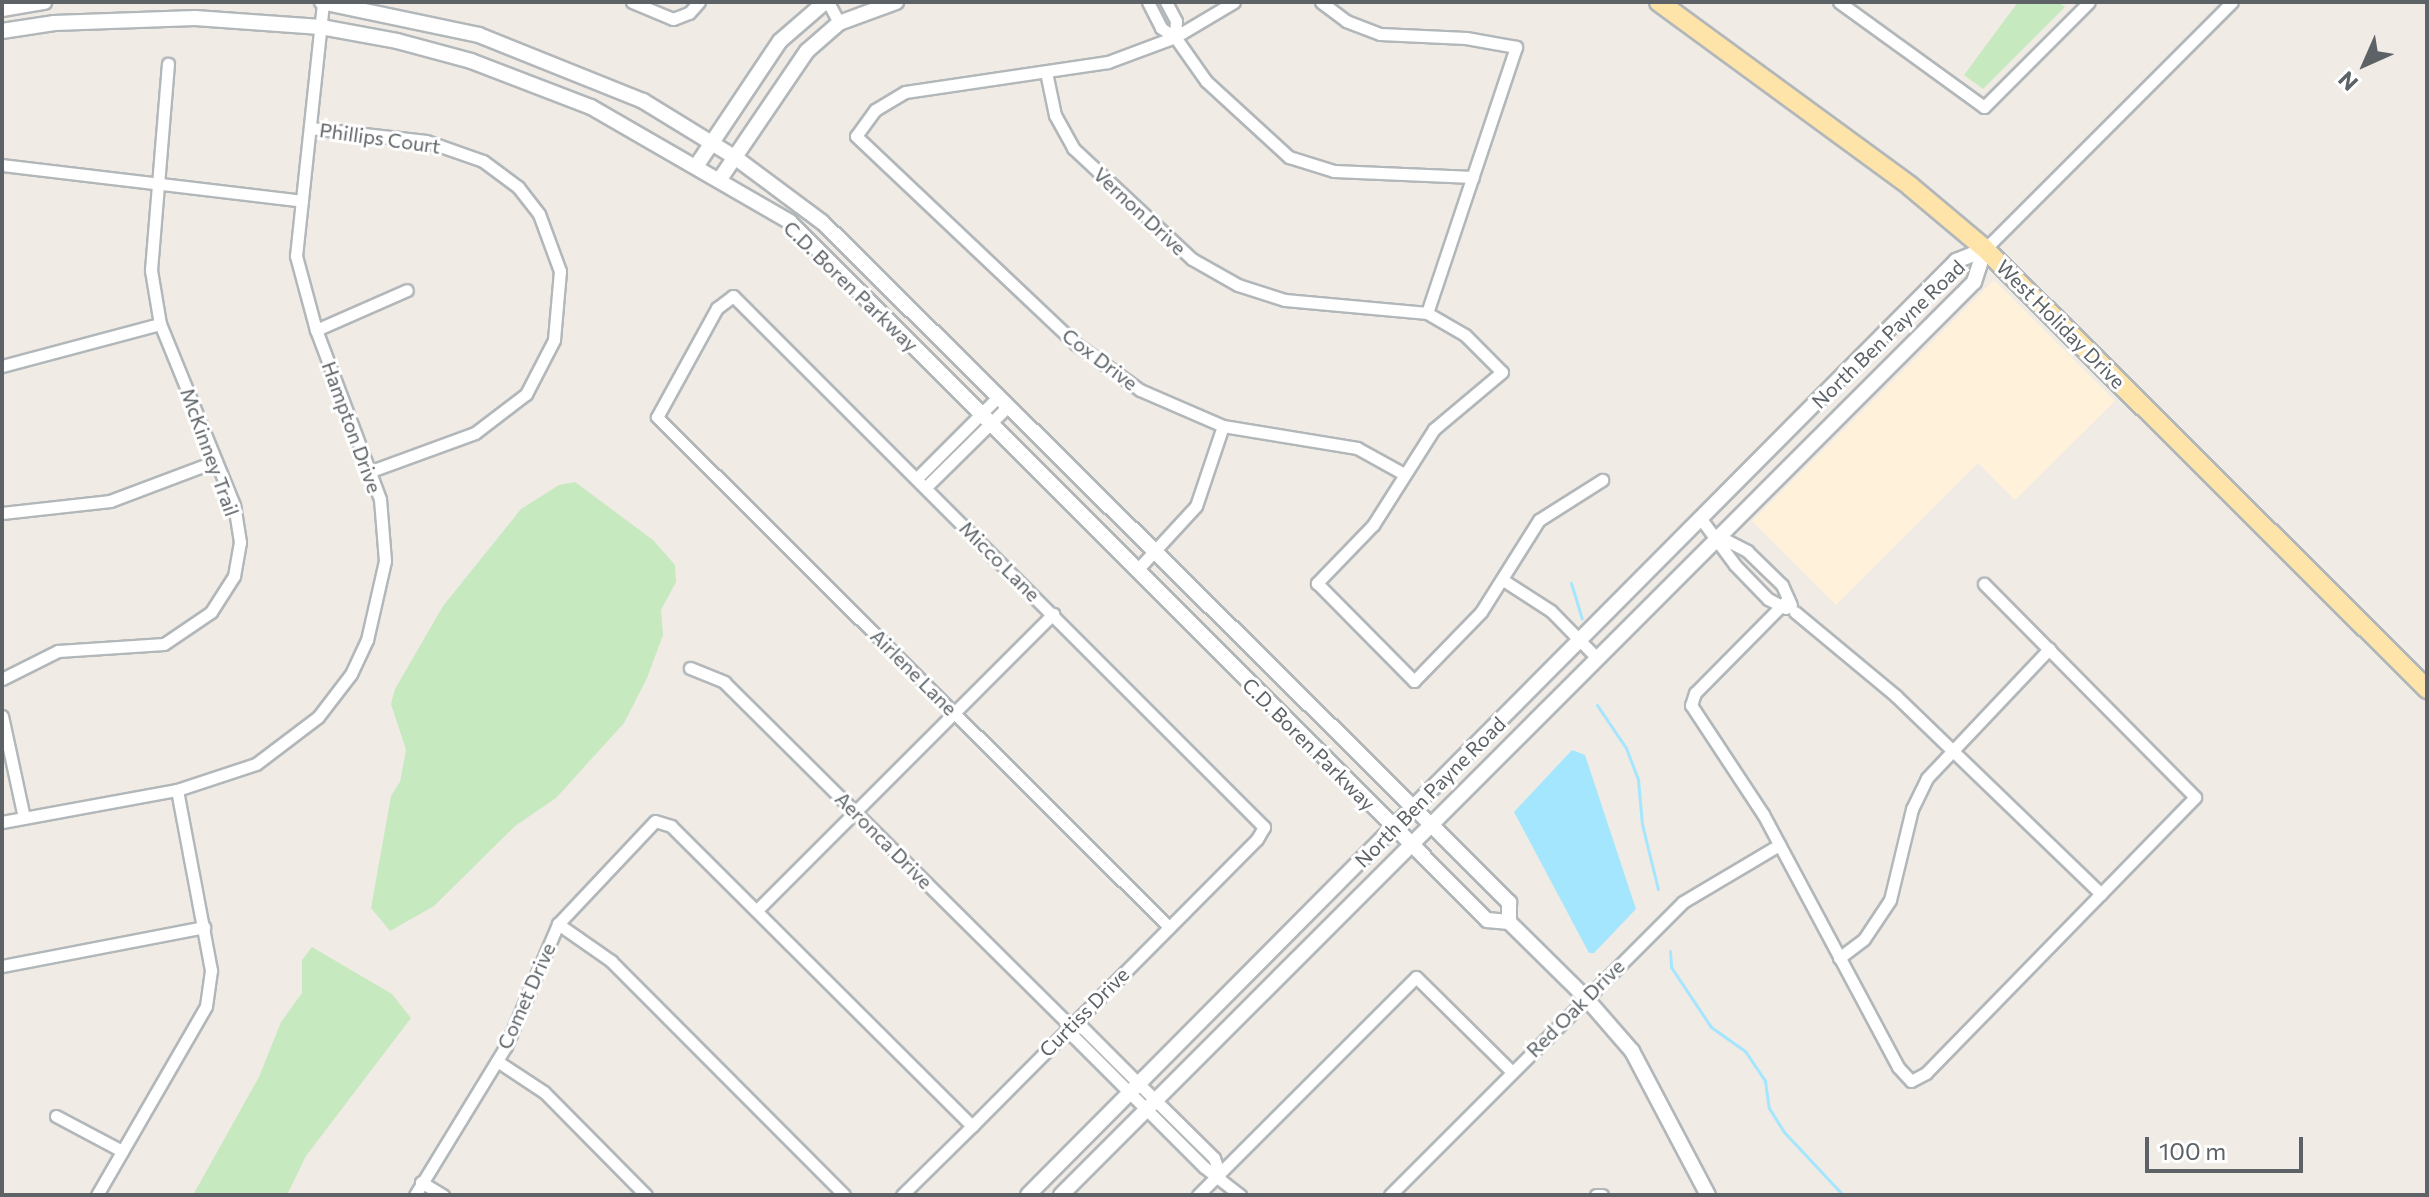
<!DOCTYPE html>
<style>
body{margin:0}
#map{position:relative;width:2429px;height:1197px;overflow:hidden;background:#f0ebe5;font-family:Commissioner,sans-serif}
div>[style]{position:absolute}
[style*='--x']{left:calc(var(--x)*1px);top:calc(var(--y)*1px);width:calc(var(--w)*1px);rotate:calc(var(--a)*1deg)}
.commercial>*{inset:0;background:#fff1da}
.green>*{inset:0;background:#c6e9c0}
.water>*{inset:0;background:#a5e6ff}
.stream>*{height:3px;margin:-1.5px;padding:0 1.5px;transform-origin:1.5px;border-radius:1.5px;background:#a5e6ff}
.roads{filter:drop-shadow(2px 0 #b2b7ba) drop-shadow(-2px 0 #b2b7ba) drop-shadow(0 2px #b2b7ba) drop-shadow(0 -2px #b2b7ba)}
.minor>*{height:11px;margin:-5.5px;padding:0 5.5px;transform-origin:5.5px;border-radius:5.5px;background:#fff}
.tertiary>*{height:14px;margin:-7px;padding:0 7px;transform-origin:7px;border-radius:7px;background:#fff}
.primary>*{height:18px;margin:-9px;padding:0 9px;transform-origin:9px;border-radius:9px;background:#ffe4aa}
span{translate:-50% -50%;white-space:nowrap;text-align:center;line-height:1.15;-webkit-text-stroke:6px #fff;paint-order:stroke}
.street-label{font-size:20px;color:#5c6266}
.frame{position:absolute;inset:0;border:4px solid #5c6266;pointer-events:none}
.north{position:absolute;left:2325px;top:24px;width:80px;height:80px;-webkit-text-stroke:6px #fff;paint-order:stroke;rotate:225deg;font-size:22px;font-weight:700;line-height:32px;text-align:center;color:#5c6266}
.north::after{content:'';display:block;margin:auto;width:28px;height:36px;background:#5c6266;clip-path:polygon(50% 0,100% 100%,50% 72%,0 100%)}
.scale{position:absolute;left:2145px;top:1137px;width:158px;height:36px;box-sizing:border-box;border:4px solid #5c6266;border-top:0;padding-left:10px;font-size:24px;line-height:28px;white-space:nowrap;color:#5c6266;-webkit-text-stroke:6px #fff;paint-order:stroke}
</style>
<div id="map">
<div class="commercial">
<i style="clip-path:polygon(1994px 280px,2115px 401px,2015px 500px,1978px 463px,1836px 605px,1752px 521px)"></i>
</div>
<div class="green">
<i style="clip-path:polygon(2018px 2px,2058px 2px,2065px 7px,1983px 89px,1964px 75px)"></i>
<i style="clip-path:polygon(575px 482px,653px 540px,675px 565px,676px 582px,661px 610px,663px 635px,647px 678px,624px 723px,556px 798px,515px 826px,434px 906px,390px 931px,371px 908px,391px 796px,400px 782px,406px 750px,391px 704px,395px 689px,443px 606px,521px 509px,559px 485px)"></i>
<i style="clip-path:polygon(312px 947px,392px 994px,411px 1018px,306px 1156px,287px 1195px,193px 1195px,259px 1077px,281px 1022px,302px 993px,302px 960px)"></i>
</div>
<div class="water">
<i style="clip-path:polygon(1572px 750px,1585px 755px,1636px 909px,1594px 953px,1589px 953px,1514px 812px)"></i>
</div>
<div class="stream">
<i style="--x:1571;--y:583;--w:37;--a:73"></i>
<i style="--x:1597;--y:705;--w:52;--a:56"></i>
<i style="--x:1626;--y:748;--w:34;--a:69"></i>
<i style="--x:1638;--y:780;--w:44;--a:84.8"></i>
<i style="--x:1642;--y:824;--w:67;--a:76.2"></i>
<i style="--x:1670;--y:951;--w:16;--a:86"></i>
<i style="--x:1671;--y:967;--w:72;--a:56.3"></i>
<i style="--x:1711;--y:1027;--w:42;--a:35.2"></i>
<i style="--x:1745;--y:1051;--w:36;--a:56"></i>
<i style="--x:1765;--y:1081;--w:27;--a:82"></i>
<i style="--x:1769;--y:1108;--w:28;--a:58"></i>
<i style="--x:1784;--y:1132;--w:86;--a:46.9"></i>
</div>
<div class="roads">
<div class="minor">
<i style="--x:632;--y:2;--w:44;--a:22.5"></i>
<i style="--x:673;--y:19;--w:17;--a:-21"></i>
<i style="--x:689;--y:13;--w:15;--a:-48"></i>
<i style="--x:828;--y:2;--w:24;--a:62"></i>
<i style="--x:1148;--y:2;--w:29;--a:63"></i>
<i style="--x:1161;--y:28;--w:17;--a:33"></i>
<i style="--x:1175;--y:37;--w:54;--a:54.8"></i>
<i style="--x:1206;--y:81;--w:113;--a:42.5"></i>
<i style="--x:1289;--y:157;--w:47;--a:17.3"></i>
<i style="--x:1334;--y:171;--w:139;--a:2.5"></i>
<i style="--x:1166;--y:2;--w:21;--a:62"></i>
<i style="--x:1176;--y:21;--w:16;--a:94"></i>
<i style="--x:1234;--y:2;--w:69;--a:149.3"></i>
<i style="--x:1175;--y:37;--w:72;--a:159.5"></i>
<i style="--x:1108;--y:62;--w:205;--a:171.6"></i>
<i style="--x:905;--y:92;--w:35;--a:149"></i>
<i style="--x:875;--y:110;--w:32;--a:126"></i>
<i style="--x:856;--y:136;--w:303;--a:43.4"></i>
<i style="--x:1076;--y:344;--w:79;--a:35.7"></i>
<i style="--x:1140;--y:390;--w:90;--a:23.4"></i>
<i style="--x:1223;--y:426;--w:136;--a:9.3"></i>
<i style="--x:1357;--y:448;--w:54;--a:29"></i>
<i style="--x:1321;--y:2;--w:31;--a:37"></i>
<i style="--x:1346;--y:21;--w:36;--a:21"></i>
<i style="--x:1380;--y:34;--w:86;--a:2.7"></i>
<i style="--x:1466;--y:38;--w:51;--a:10.2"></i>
<i style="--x:1516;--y:47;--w:280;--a:108.5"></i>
<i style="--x:1839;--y:2;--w:179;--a:35.9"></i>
<i style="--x:1984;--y:107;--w:148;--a:-45"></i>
<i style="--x:1046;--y:72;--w:44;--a:78.2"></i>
<i style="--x:1055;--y:115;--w:38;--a:61"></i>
<i style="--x:1073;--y:148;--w:163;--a:43"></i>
<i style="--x:1192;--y:259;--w:53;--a:29.5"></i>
<i style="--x:1238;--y:285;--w:49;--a:17.7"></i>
<i style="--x:1285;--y:300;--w:143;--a:5.2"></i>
<i style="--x:1427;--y:313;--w:44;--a:30.1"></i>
<i style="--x:1465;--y:335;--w:52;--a:45"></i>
<i style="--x:1502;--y:372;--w:89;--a:140"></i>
<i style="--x:1434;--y:429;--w:114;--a:122.4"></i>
<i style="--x:1373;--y:525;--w:81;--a:134"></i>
<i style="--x:1317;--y:583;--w:138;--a:45.3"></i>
<i style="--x:1414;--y:681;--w:96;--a:-45.8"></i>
<i style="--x:1481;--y:612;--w:109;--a:-57.8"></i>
<i style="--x:1539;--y:520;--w:75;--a:-32.4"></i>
<i style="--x:310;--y:128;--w:117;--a:6.4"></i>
<i style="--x:426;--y:141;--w:60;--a:19.3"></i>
<i style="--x:483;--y:161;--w:44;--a:36.6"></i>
<i style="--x:518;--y:187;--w:34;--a:52"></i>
<i style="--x:539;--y:214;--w:61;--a:69.8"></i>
<i style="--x:560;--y:271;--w:69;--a:95"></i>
<i style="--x:554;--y:340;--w:61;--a:117.4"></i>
<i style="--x:526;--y:394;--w:64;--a:142.6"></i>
<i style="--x:475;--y:433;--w:111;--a:159.9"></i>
<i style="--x:2;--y:165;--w:302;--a:6.8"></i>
<i style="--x:1985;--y:249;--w:349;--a:-45"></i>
<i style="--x:316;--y:330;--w:99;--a:-23.7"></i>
<i style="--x:2;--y:366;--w:163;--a:-14.9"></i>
<i style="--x:917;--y:478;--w:116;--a:-45"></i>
<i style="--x:926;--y:487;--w:115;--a:-44.6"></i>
<i style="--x:2;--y:513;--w:109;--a:-6.3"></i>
<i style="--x:110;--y:501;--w:113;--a:-20.7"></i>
<i style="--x:1701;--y:519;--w:57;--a:53.5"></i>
<i style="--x:1735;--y:565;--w:47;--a:45.9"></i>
<i style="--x:1768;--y:599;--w:20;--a:27"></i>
<i style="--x:1718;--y:536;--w:33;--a:27"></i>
<i style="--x:1747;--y:551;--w:49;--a:44.2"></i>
<i style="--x:1782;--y:585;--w:22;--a:66"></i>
<i style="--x:1137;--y:570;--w:87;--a:-47.3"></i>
<i style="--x:1196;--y:506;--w:84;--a:-71.4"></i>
<i style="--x:1503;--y:580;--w:57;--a:32.9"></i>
<i style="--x:1551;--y:611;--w:64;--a:45.6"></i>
<i style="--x:1788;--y:599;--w:132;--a:134.7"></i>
<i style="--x:1695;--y:693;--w:13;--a:108"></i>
<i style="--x:1691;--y:705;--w:131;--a:56.6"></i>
<i style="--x:1763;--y:814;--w:287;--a:61.9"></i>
<i style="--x:1898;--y:1067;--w:19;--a:47"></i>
<i style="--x:1911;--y:1081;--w:17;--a:-28"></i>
<i style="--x:1926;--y:1073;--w:385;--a:-45.7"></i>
<i style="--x:2195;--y:797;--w:300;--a:-134.7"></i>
<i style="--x:1795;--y:612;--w:131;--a:39.7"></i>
<i style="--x:1896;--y:696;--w:285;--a:44"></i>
<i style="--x:690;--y:668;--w:37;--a:22"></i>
<i style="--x:724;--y:682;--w:488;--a:44.8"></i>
<i style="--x:1070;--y:1026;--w:12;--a:70"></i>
<i style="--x:1074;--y:1037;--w:184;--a:45"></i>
<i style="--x:1204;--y:1167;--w:46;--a:37.9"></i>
<i style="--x:2;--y:679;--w:63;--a:-26.6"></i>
<i style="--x:58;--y:651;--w:106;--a:-3.8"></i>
<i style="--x:164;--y:644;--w:57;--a:-34.2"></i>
<i style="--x:211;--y:612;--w:43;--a:-57.4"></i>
<i style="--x:234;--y:576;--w:35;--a:-80"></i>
<i style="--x:240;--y:542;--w:37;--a:-99"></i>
<i style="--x:234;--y:505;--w:196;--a:-112.2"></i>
<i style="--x:160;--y:324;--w:55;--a:-99.5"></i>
<i style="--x:151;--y:270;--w:207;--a:-85.3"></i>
<i style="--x:2;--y:716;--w:104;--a:77.8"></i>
<i style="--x:2;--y:822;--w:178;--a:-10.4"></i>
<i style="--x:177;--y:790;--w:83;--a:-18.2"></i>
<i style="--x:256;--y:764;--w:78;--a:-37.2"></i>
<i style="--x:318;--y:717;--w:54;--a:-52.5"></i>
<i style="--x:351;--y:674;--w:38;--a:-65"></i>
<i style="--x:367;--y:640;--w:81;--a:-77.2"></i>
<i style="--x:385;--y:561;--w:62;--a:-94.6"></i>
<i style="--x:380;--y:499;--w:181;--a:-110.7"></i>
<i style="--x:316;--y:330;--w:77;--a:-105.1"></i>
<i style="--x:296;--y:256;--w:255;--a:-83.9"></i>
<i style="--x:757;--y:910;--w:419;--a:-45"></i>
<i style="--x:558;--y:924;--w:65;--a:34.9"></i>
<i style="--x:611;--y:961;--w:330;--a:45.1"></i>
<i style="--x:1839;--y:958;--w:31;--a:-37"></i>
<i style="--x:1864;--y:939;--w:47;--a:-56.3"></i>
<i style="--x:1890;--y:900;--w:94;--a:-76.4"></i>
<i style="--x:1912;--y:809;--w:34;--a:-64"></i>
<i style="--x:1927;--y:778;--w:178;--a:-46.6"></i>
<i style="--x:2;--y:966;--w:206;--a:-10.9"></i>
<i style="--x:1070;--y:1026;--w:13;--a:9"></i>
<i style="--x:1083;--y:1028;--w:79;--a:45"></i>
<i style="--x:1139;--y:1084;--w:105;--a:44.6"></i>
<i style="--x:1214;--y:1158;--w:18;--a:71"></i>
<i style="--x:497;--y:1061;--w:56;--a:33.4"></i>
<i style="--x:544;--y:1092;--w:145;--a:45.3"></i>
<i style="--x:56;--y:1116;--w:75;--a:27.9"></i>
<i style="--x:421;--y:1182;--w:26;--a:31"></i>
<i style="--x:97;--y:1195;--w:218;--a:-60"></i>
<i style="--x:206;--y:1006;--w:36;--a:-82"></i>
<i style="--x:211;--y:970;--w:183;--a:-100.7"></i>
<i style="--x:415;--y:1195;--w:175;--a:-58.6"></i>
<i style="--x:506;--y:1046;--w:133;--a:-66.9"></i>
<i style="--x:558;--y:924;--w:141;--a:-46.7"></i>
<i style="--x:655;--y:821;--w:17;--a:17"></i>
<i style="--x:671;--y:826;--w:425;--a:44.9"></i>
<i style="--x:902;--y:1195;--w:98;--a:-44.6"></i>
<i style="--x:972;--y:1126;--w:404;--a:-45.2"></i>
<i style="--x:1257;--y:839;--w:14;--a:-60"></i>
<i style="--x:1264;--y:827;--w:751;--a:-135"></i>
<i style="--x:733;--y:296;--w:20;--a:143"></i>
<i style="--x:717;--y:308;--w:124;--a:118.8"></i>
<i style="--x:657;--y:417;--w:723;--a:44.89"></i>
<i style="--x:1198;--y:1195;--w:308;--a:-45"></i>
<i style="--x:1416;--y:977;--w:135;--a:44.7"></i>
<i style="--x:1390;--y:1195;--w:414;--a:-45"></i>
<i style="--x:1683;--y:902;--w:112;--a:-30.7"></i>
<i style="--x:1596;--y:1195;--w:6;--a:0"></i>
</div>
<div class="tertiary">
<i style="--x:322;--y:2;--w:160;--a:11.9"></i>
<i style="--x:479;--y:35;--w:177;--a:21.9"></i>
<i style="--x:643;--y:101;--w:109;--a:31.5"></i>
<i style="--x:736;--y:158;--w:107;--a:36.7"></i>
<i style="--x:822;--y:222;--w:967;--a:44.71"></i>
<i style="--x:1509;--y:902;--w:20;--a:90"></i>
<i style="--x:2;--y:9;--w:43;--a:-9.5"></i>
<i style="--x:2;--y:31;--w:53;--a:-8.7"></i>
<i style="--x:54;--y:23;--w:141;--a:-2"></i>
<i style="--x:195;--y:18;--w:126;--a:4.1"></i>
<i style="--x:321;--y:27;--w:77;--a:10.4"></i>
<i style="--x:397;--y:41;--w:77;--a:15.1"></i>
<i style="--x:471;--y:61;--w:129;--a:21"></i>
<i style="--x:591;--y:107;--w:230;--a:30"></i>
<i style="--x:790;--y:222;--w:986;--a:45.04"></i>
<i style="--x:1487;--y:920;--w:22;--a:5"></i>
<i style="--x:1509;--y:922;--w:107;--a:44.6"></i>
<i style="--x:1585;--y:997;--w:72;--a:49"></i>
<i style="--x:1632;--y:1051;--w:163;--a:62.2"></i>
<i style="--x:697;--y:165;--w:149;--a:-56.2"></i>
<i style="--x:780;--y:41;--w:60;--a:-40.9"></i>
<i style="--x:720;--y:179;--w:155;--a:-55.8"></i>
<i style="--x:807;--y:51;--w:43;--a:-41.2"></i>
<i style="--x:839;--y:23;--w:61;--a:-20.2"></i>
<i style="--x:1028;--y:1195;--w:1317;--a:-45.18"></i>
<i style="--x:1956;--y:261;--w:31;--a:-22"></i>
<i style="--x:1061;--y:1195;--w:1291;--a:-45"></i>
<i style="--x:1974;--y:282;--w:35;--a:-72"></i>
</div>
<div class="primary">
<i style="--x:1659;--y:2;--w:311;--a:36.2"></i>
<i style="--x:1910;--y:186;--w:98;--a:40"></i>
<i style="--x:1985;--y:249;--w:624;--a:44.87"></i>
</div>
</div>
<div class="street-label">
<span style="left:380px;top:138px;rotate:8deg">Phillips Court</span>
<span style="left:1140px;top:211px;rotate:43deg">Vernon Drive</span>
<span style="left:851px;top:286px;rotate:44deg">C.D. Boren Parkway</span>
<span style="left:2061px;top:324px;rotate:45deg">West Holiday Drive</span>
<span style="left:1888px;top:334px;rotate:-44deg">North Ben Payne Road</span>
<span style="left:1100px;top:359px;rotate:37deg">Cox Drive</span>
<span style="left:352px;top:427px;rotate:70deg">Hampton Drive</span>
<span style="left:210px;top:452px;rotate:70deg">McKinney Trail</span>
<span style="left:1000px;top:561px;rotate:45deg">Micco Lane</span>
<span style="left:914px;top:672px;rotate:45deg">Airlene Lane</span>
<span style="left:1309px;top:744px;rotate:45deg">C.D. Boren Parkway</span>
<span style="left:1430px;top:792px;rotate:-45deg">North Ben Payne Road</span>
<span style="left:884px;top:840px;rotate:45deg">Aeronca Drive</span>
<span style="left:526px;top:996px;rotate:-66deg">Comet Drive</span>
<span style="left:1575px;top:1008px;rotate:-45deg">Red Oak Drive</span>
<span style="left:1084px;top:1012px;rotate:-45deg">Curtiss Drive</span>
</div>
<div class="frame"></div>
<div class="north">N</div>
<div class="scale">100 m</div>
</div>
